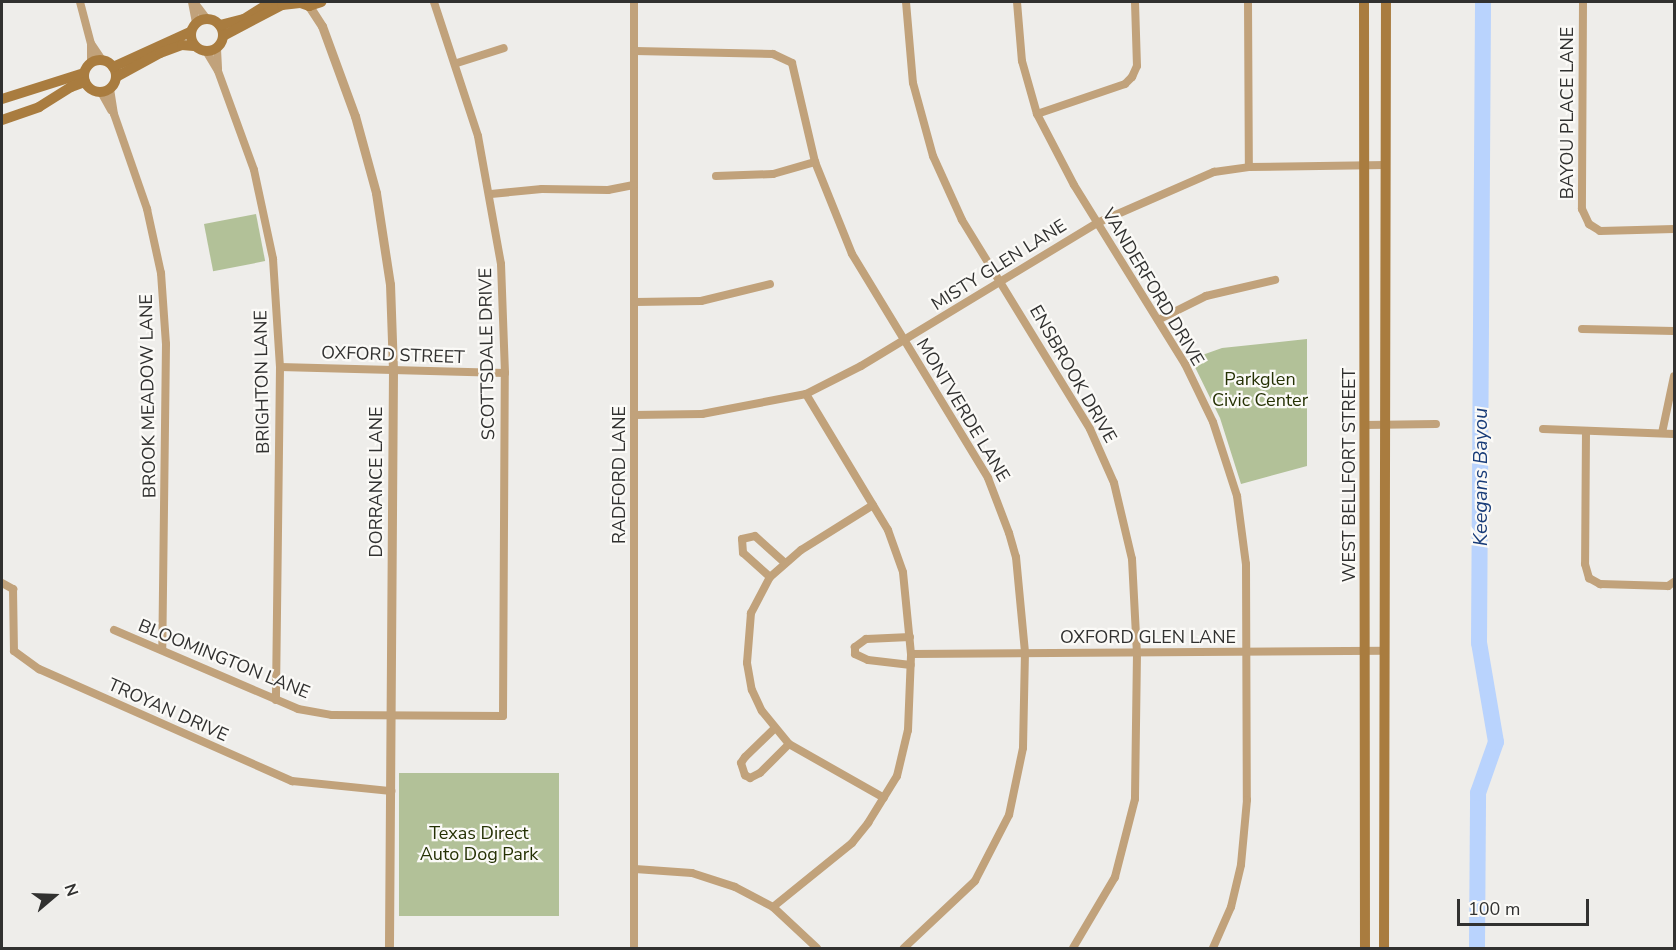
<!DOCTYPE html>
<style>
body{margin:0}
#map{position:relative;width:1676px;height:950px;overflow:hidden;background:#eeedea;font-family:"Nunito Sans",sans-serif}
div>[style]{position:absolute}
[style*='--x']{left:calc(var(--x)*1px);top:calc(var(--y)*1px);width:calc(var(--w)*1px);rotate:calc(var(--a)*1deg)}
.green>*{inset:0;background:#b2c198;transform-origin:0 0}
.river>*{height:16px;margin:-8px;padding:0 8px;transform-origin:8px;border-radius:8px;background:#b9d3fd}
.minor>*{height:8px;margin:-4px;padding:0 4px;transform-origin:4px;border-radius:4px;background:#c1a27b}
.tertiary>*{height:9px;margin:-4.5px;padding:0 4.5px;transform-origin:4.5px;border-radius:4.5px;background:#c1a27b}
.secondary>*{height:10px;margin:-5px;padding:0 5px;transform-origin:5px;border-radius:5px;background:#a97c3f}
.secondary>.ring{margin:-5px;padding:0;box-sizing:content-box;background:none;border:10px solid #a97c3f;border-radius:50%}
span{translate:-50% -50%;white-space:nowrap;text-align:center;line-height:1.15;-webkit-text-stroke:4.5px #fbfaf7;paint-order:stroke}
.street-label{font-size:18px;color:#313130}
.park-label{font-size:18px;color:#253104}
.water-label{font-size:20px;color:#183c79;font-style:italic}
.frame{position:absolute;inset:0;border:3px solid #313130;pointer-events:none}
.north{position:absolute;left:24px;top:866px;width:60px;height:60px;-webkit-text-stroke:4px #fbfaf7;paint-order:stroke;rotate:71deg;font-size:16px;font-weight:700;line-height:24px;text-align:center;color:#313130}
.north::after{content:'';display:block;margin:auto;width:21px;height:27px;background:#313130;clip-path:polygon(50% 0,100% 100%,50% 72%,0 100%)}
.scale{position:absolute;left:1457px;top:899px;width:132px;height:27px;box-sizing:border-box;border:3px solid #313130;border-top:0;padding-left:8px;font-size:18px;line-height:21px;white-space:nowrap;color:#313130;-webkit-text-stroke:4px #fbfaf7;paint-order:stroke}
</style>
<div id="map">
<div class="green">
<i style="left:256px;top:214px;width:48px;height:53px;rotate:79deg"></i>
<i style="clip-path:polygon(1307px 339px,1307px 466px,1241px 484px,1220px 418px,1191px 359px,1222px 348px)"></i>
<i style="left:399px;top:773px;width:160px;height:143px"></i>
</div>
<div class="river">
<i style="--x:1477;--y:948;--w:155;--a:-89.6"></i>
<i style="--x:1478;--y:793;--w:54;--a:-70.6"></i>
<i style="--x:1496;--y:742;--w:100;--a:-99.7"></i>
<i style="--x:1479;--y:643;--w:641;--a:-89.64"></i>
</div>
<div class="minor">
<i style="--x:80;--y:2;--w:43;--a:75.3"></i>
<i style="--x:91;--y:44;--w:18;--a:90"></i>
<i style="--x:192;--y:2;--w:20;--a:79"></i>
<i style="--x:194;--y:2;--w:20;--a:53"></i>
<i style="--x:634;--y:2;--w:946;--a:90"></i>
<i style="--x:906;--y:2;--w:81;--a:85.1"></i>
<i style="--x:913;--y:83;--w:76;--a:74.7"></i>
<i style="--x:933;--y:156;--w:70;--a:65.6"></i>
<i style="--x:962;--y:220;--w:245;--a:58.5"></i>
<i style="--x:1090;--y:429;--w:59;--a:66"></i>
<i style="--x:1114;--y:483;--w:78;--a:76.7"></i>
<i style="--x:1132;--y:559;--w:94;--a:87"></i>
<i style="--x:1137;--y:653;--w:146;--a:90.8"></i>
<i style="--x:1135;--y:799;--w:81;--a:104.4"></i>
<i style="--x:1115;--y:877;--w:82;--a:120.6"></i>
<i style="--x:1017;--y:2;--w:59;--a:85.2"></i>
<i style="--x:1022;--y:61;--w:55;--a:74.2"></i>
<i style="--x:1037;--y:114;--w:80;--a:62.5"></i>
<i style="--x:1074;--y:185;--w:211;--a:58.2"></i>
<i style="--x:1185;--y:364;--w:64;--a:64.2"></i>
<i style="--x:1213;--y:422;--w:78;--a:72"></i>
<i style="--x:1237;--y:496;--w:69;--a:82.5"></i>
<i style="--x:1246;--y:564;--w:236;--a:89.8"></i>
<i style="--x:1247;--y:800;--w:65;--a:95.3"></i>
<i style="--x:1241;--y:865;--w:43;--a:103.4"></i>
<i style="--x:1231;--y:907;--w:45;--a:113.7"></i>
<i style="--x:1248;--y:2;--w:165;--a:89.7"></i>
<i style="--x:1583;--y:2;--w:207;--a:90.3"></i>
<i style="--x:1582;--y:209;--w:17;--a:65"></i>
<i style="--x:1589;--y:224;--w:13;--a:32"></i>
<i style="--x:1600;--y:231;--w:74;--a:-1.5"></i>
<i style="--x:92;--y:45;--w:18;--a:56"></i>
<i style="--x:217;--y:49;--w:20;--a:87"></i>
<i style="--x:206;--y:51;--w:23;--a:59"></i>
<i style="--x:218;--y:71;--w:105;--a:70"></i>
<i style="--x:254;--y:170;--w:91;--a:77.9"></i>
<i style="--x:273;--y:259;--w:108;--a:86.3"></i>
<i style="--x:280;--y:367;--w:333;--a:90.7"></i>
<i style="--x:635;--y:51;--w:138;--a:1.2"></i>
<i style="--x:773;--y:54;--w:21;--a:25"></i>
<i style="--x:792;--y:63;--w:102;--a:76.9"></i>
<i style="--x:815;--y:162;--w:99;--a:68.1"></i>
<i style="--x:852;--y:254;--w:262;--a:58.7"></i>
<i style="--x:988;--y:478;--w:59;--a:69.1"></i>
<i style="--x:1009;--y:533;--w:25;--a:74"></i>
<i style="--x:1016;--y:557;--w:95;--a:84.6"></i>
<i style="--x:1025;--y:652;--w:96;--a:91.2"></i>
<i style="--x:1023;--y:748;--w:68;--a:101.8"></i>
<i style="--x:1009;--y:815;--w:74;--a:117.3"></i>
<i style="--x:975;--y:881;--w:98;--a:136.7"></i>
<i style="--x:457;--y:63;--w:49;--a:-17.7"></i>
<i style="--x:110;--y:89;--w:25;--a:81"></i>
<i style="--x:114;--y:114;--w:101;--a:70.8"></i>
<i style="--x:147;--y:209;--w:66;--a:77.7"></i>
<i style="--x:161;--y:273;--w:71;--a:86"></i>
<i style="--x:166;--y:344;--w:306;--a:90.7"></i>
<i style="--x:101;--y:92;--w:21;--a:61"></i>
<i style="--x:1037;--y:114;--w:93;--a:-18.8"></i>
<i style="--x:1125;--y:84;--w:10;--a:-45"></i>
<i style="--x:1132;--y:77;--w:12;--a:-66"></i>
<i style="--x:1137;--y:66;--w:64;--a:-91.8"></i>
<i style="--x:716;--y:176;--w:57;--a:-2"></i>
<i style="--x:773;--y:174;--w:44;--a:-15.9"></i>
<i style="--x:491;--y:194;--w:51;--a:-5.6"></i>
<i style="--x:542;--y:189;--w:66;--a:0.9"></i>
<i style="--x:608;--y:190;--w:26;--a:-11"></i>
<i style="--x:635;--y:302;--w:66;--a:-0.9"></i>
<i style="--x:701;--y:301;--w:71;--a:-13.8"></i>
<i style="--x:1158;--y:320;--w:54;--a:-26.6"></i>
<i style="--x:1206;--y:296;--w:71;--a:-13.1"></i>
<i style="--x:1582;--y:329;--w:92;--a:1.2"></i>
<i style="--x:280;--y:367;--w:225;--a:1.5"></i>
<i style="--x:634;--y:415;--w:68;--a:-0.8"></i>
<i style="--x:702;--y:414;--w:106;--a:-10.9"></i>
<i style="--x:806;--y:394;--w:62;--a:-27"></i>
<i style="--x:861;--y:366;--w:276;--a:-31.2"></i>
<i style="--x:1097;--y:223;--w:128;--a:-23.6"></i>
<i style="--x:1214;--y:172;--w:35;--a:-8"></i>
<i style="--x:1249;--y:167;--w:137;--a:-0.8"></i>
<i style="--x:1365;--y:425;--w:71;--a:-0.8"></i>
<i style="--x:1543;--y:429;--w:131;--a:2.2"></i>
<i style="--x:1586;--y:431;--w:133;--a:90.4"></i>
<i style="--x:1585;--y:564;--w:15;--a:74"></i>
<i style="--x:1589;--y:578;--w:13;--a:29"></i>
<i style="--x:1600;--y:584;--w:68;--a:1.7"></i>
<i style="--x:1668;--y:586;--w:7;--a:-34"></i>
<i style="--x:1662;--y:433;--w:58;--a:-78.1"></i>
<i style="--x:873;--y:505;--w:85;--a:148"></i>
<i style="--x:801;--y:550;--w:41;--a:138.9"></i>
<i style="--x:770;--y:577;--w:41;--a:117.8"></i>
<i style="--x:751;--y:613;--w:50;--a:94.6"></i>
<i style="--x:747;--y:663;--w:27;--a:80"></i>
<i style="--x:752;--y:690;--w:23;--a:65"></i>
<i style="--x:762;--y:711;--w:43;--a:50.7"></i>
<i style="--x:789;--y:744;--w:109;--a:29.6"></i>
<i style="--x:770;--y:577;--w:36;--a:-138"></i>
<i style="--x:743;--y:553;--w:14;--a:-94"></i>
<i style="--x:742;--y:539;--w:13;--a:-13"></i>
<i style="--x:755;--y:536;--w:40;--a:42"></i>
<i style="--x:2;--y:583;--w:13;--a:29"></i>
<i style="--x:13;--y:589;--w:62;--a:89.1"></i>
<i style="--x:14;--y:651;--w:31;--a:36"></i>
<i style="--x:39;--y:669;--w:277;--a:23.9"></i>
<i style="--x:292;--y:781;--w:100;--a:5.8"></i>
<i style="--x:114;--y:630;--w:200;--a:23.2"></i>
<i style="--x:298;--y:709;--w:35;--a:10"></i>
<i style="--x:332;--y:715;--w:171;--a:0.3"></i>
<i style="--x:503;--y:716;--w:343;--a:-89.7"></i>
<i style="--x:505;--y:373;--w:109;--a:-92.1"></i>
<i style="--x:501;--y:264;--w:130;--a:-100.2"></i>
<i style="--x:478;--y:136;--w:141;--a:-108.2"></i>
<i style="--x:910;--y:637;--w:44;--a:177.4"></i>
<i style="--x:866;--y:639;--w:14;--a:144"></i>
<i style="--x:855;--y:647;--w:7;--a:90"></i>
<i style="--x:855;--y:654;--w:14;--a:25"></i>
<i style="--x:868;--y:660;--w:43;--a:6.6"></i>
<i style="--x:911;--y:654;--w:474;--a:-0.4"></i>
<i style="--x:774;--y:729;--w:40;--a:136"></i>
<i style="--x:745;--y:757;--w:7;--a:124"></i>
<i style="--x:741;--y:763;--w:13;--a:72"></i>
<i style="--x:745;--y:775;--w:6;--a:31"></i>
<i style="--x:750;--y:778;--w:11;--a:-27"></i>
<i style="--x:760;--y:773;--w:41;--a:-45"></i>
<i style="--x:635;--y:869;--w:57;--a:4"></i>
<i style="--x:692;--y:873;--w:45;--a:18"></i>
<i style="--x:735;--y:887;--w:43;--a:27.8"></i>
<i style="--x:773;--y:907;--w:60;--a:43"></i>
<i style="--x:773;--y:907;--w:102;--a:-39"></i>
<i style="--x:852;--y:843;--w:26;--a:-51"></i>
<i style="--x:868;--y:823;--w:55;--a:-58.3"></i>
<i style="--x:897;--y:776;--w:47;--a:-76.6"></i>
<i style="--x:908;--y:730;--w:76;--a:-87.7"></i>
<i style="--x:911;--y:654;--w:82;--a:-95.6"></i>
<i style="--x:903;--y:572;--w:45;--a:-109.7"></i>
<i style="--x:888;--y:530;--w:159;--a:-121.1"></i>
</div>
<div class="tertiary">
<i style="--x:309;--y:6;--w:24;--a:57"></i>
<i style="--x:322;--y:26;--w:96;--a:69.9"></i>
<i style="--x:355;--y:116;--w:80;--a:74.7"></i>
<i style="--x:376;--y:193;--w:92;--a:81.3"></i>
<i style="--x:390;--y:284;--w:86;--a:88"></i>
<i style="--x:393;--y:370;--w:578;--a:90.4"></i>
</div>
<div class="secondary">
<i style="--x:298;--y:2;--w:12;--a:20"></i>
<i style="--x:309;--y:6;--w:13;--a:-18"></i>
<i style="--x:1364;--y:2;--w:946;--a:89.94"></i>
<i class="ring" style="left:191px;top:19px;width:22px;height:22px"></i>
<i style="--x:220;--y:25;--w:25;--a:-14"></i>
<i style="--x:244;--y:19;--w:32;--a:-32"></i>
<i style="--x:223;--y:36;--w:67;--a:-27.7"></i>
<i style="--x:282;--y:5;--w:18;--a:-6"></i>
<i class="ring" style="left:84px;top:60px;width:22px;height:22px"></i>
<i style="--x:113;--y:67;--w:85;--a:-24.4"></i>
<i style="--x:116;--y:77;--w:50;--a:-28.6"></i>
<i style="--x:160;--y:53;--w:23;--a:-20"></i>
<i style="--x:182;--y:45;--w:12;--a:5"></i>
<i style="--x:2;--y:99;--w:86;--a:-17.6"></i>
<i style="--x:2;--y:120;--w:39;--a:-19"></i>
<i style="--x:39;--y:107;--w:38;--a:-32"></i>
<i style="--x:71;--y:87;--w:15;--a:-20"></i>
<i style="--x:1384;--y:948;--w:946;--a:-89.88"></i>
</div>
<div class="street-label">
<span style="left:1567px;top:113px;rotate:-90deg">BAYOU PLACE LANE</span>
<span style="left:999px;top:265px;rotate:-32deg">MISTY GLEN LANE</span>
<span style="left:1153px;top:287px;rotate:59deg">VANDERFORD DRIVE</span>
<span style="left:487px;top:354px;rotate:-91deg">SCOTTSDALE DRIVE</span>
<span style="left:393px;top:355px;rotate:2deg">OXFORD STREET</span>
<span style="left:1073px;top:374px;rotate:60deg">ENSBROOK DRIVE</span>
<span style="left:262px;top:382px;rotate:-91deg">BRIGHTON LANE</span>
<span style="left:148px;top:396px;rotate:-91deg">BROOK MEADOW LANE</span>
<span style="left:963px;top:410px;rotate:59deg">MONTVERDE LANE</span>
<span style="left:619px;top:475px;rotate:-90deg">RADFORD LANE</span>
<span style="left:1349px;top:475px;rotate:-90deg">WEST BELLFORT STREET</span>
<span style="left:376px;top:482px;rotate:-90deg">DORRANCE LANE</span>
<span style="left:1148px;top:637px">OXFORD GLEN LANE</span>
<span style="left:224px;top:659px;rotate:22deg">BLOOMINGTON LANE</span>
<span style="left:168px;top:710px;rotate:24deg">TROYAN DRIVE</span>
</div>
<div class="park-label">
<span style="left:1260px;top:390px">Parkglen<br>Civic Center</span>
<span style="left:479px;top:844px">Texas Direct<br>Auto Dog Park</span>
</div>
<div class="water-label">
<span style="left:1480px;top:477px;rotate:-90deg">Keegans Bayou</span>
</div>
<div class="frame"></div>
<div class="north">N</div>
<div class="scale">100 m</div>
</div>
